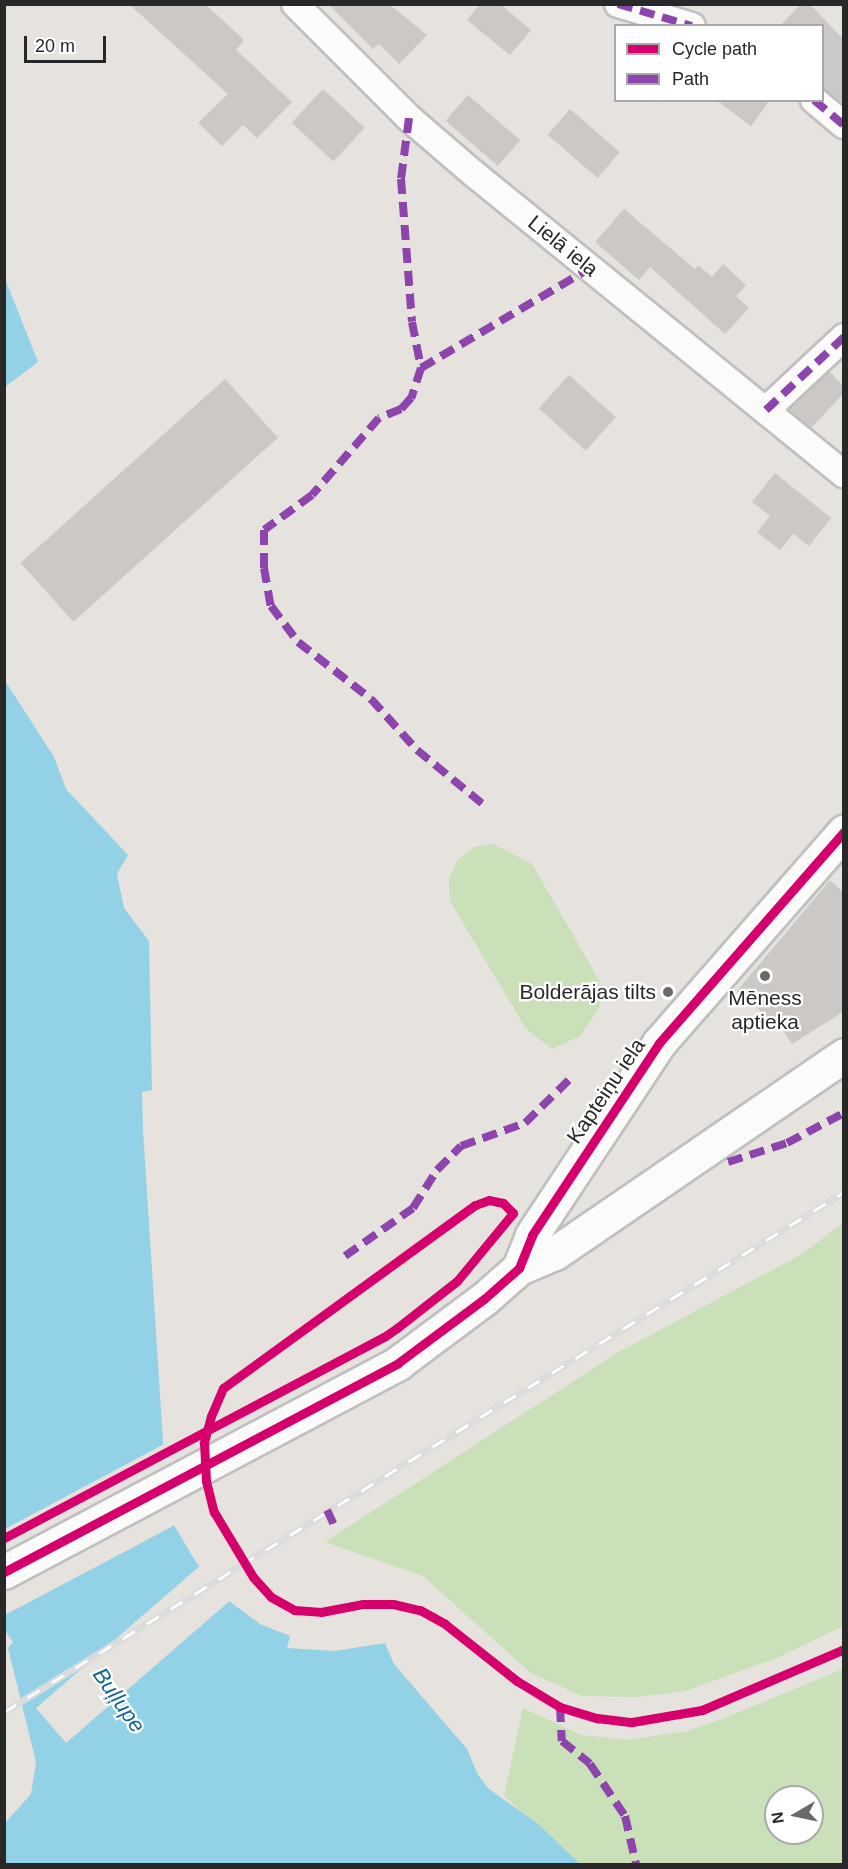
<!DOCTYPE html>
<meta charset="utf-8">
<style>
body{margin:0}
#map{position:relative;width:848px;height:1869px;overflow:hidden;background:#e6e2de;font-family:Helvetica,sans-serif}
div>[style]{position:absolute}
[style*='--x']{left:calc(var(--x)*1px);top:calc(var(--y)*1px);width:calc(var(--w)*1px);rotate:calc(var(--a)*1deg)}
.green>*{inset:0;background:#c9e0b8}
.water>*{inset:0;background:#93d1e6}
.pier>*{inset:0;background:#e6e2de;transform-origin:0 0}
.building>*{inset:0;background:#cbc8c5;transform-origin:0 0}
.roads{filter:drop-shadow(2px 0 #c0bfbf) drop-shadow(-2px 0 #c0bfbf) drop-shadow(0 2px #c0bfbf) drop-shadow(0 -2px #c0bfbf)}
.street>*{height:26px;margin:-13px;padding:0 13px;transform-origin:13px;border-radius:13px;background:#fbfbfa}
.secondary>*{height:33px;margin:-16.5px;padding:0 16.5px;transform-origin:16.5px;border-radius:16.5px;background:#fbfbfa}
.rail>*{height:7px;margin-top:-3.5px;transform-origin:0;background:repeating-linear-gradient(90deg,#fff 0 14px,#dddcdd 0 28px);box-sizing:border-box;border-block:2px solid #dddcdd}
.quiet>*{height:8px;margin-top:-4px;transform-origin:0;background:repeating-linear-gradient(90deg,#8e44ad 0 15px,transparent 0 23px)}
.cycleway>*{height:9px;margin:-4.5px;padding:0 4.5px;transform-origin:4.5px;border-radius:4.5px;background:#d6006c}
.dots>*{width:16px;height:16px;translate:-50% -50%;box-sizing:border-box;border:3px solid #fff;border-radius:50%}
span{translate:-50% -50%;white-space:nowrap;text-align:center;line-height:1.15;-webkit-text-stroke:4.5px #fff;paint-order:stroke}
.street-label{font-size:21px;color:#282828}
.poi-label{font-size:21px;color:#282828}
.right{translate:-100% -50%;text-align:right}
.water-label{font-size:22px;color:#126792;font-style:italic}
.frame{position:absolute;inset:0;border:6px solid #282828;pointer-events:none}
.legend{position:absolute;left:614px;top:24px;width:210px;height:78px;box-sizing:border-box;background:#fff;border:2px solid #a9a9a9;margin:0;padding:8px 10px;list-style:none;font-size:18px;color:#282828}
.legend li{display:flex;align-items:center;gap:12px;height:30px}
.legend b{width:30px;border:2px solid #a9a9a9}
.north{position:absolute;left:764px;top:1785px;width:60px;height:60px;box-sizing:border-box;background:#fff;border:2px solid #a9a9a9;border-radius:50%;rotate:261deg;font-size:16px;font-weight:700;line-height:24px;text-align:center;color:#282828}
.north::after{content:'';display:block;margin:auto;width:21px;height:27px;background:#6a6968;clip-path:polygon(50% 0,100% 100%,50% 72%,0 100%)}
.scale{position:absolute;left:24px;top:36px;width:82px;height:27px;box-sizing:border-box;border:3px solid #282828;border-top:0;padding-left:8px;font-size:18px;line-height:21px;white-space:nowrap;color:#282828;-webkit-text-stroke:4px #fff;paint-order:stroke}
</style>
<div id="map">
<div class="green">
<i style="clip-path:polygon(493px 844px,532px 864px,599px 980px,600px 1007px,580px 1036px,552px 1049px,526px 1029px,450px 901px,449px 879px,457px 861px,474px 847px)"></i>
<i style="clip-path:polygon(843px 1223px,843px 1626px,779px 1657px,685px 1691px,637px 1697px,582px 1696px,531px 1673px,423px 1576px,325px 1542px,617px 1353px,802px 1254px)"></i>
<i style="clip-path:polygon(evenodd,843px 1669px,843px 1864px,580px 1864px,504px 1796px,523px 1708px,581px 1735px,629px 1740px,687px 1731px,722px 1719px,843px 1669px,776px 1797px,812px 1797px,812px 1833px,776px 1833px,776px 1797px)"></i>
</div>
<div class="water">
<i style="clip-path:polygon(4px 276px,38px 362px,5px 387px,4px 387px)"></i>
<i style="clip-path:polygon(4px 679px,54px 757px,66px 789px,128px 855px,117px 874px,124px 908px,149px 941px,152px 1090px,142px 1092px,143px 1130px,164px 1457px,175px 1527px,196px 1562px,229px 1601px,260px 1624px,290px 1636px,287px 1648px,335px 1651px,385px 1643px,394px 1664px,467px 1749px,478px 1775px,489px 1789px,537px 1823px,580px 1864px,5px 1864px,5px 1823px,31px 1794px,36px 1762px,8px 1648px,13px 1642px,4px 1629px)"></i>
</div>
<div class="pier">
<i style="clip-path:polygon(166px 1443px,177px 1524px,5px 1615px,5px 1529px)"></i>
<i style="left:202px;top:1564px;width:46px;height:220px;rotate:49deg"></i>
</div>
<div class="building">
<i style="clip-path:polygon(129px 4px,205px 4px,244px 40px,236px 50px,292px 102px,257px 138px,243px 125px,222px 146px,198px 123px,228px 94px)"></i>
<i style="clip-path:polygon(328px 4px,389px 4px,427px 35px,399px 64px,379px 44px,373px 49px)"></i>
<i style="clip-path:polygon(480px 4px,500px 4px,531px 30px,510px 55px,467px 20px)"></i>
<i style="clip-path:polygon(801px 4px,810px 4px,843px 39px,843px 105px,822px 88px,822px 26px,780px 26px)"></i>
<i style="left:323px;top:89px;width:57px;height:46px;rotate:43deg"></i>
<i style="left:468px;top:95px;width:69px;height:34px;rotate:41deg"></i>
<i style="clip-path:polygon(716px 100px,770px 100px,751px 126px)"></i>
<i style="left:570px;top:109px;width:66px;height:34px;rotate:41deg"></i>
<i style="clip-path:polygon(624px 209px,695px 269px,698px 265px,712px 277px,723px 264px,746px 285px,736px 296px,749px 308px,725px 334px,650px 267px,639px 280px,595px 242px)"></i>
<i style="clip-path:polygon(829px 371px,843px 386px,843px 394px,811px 428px,789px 409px)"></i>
<i style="left:569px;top:375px;width:63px;height:45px;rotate:42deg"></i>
<i style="left:225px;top:379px;width:79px;height:275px;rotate:48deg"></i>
<i style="clip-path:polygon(775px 473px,831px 518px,809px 546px,793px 534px,780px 550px,757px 532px,770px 516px,752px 502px)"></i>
<i style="clip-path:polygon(830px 880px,843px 892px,843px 1012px,792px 1044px,783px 1030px,737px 991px)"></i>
</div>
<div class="roads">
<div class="street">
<i style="--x:295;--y:4;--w:161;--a:45"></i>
<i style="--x:409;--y:118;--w:84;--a:40.7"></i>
<i style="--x:473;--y:173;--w:478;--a:39.1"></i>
<i style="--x:618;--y:4;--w:77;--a:16.6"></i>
<i style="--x:814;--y:100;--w:39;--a:40"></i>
<i style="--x:766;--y:410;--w:107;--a:-43.1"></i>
</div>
<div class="secondary">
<i style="--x:519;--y:1268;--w:39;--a:-23"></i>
<i style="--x:555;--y:1253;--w:350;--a:-34.4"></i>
<i style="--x:4;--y:1572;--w:446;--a:-27.9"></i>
<i style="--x:398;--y:1363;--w:107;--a:-36.7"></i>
<i style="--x:484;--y:1299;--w:47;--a:-41.5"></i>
<i style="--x:519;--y:1268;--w:35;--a:-68"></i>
<i style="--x:532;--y:1235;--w:230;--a:-56.5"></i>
<i style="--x:659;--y:1043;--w:281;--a:-48.8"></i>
</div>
</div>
<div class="rail">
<i style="--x:4;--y:1712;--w:988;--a:-31.76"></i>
</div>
<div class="quiet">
<i style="--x:618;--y:4;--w:77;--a:16.6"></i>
<i style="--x:814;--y:100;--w:39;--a:40"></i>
<i style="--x:409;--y:118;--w:62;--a:97.5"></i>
<i style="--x:401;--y:179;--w:143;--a:85.6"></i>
<i style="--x:412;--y:322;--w:47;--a:78.9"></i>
<i style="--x:421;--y:368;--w:32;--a:108"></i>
<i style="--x:411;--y:398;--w:15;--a:132"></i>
<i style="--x:401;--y:409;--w:24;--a:158"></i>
<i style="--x:379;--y:418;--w:102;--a:131"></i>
<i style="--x:312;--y:495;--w:59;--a:143.9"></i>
<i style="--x:264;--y:530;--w:38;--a:90"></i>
<i style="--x:264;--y:568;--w:39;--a:80"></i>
<i style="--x:271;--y:606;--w:45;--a:53.1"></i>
<i style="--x:298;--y:642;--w:93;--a:38"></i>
<i style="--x:371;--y:699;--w:69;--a:48"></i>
<i style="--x:417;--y:750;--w:87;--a:39.4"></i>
<i style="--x:421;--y:368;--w:196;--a:-30.6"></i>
<i style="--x:766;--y:410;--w:107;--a:-43.1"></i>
<i style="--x:728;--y:1162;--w:62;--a:-17.9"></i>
<i style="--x:787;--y:1143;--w:64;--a:-27.8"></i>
<i style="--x:345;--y:1256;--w:83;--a:-35.2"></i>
<i style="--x:413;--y:1208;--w:45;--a:-57.7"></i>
<i style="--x:437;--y:1170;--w:34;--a:-45"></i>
<i style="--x:461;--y:1146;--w:68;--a:-19.8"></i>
<i style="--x:525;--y:1123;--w:63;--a:-44.4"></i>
<i style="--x:327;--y:1510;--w:17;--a:65"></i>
<i style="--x:560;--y:1707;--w:34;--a:87"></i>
<i style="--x:562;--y:1741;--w:36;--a:39"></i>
<i style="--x:590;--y:1764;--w:63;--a:56.1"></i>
<i style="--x:625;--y:1816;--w:49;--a:77.1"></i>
</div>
<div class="cycleway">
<i style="--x:4;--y:1538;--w:430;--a:-27.9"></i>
<i style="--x:384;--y:1337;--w:16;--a:-35"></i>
<i style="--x:397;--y:1328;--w:76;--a:-38.1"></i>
<i style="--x:457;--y:1281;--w:88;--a:-50.5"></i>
<i style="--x:513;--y:1213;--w:14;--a:-135"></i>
<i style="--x:503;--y:1203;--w:14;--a:-168"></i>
<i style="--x:489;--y:1200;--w:15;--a:160"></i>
<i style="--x:475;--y:1205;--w:311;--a:144"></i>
<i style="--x:223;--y:1388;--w:30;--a:113"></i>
<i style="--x:211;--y:1416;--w:28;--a:105"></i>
<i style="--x:204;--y:1443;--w:38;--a:87"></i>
<i style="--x:206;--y:1481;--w:32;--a:76"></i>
<i style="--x:214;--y:1512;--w:76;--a:59"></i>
<i style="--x:253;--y:1577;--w:27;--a:48"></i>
<i style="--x:271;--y:1597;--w:26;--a:29"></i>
<i style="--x:294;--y:1610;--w:27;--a:4"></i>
<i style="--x:321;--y:1612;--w:43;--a:-10.8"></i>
<i style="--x:363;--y:1604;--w:30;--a:0"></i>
<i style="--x:393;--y:1604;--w:28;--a:13"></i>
<i style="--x:420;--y:1610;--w:29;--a:29"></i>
<i style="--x:445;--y:1624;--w:92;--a:38.4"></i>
<i style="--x:517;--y:1681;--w:50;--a:31.2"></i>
<i style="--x:560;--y:1707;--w:39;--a:17"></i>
<i style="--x:597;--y:1718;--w:35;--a:7"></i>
<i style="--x:632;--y:1722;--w:71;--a:-9.7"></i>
<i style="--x:702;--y:1710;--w:155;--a:-23.2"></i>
<i style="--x:4;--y:1572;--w:446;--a:-27.9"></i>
<i style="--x:398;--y:1363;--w:107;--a:-36.7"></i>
<i style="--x:484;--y:1299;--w:47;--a:-41.5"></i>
<i style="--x:519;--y:1268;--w:35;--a:-68"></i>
<i style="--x:532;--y:1235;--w:230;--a:-56.5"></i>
<i style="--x:659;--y:1043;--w:281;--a:-48.8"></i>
</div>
<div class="dots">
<i style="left:765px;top:976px;background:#6a6968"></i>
<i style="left:668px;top:992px;background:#6a6968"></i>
</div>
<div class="street-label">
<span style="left:563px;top:246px;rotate:39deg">Lielā iela</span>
<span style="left:606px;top:1091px;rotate:-56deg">Kapteiņu iela</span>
</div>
<div class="poi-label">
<span class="right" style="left:656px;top:992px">Bolderājas tilts</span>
<span style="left:765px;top:1010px">Mēness<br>aptieka</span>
</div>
<div class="water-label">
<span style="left:119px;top:1700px;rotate:55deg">Buļļupe</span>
</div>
<div class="frame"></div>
<ul class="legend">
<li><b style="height:8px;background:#d6006c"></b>Cycle path</li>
<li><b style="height:8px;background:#8e44ad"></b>Path</li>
</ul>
<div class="north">N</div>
<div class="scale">20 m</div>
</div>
